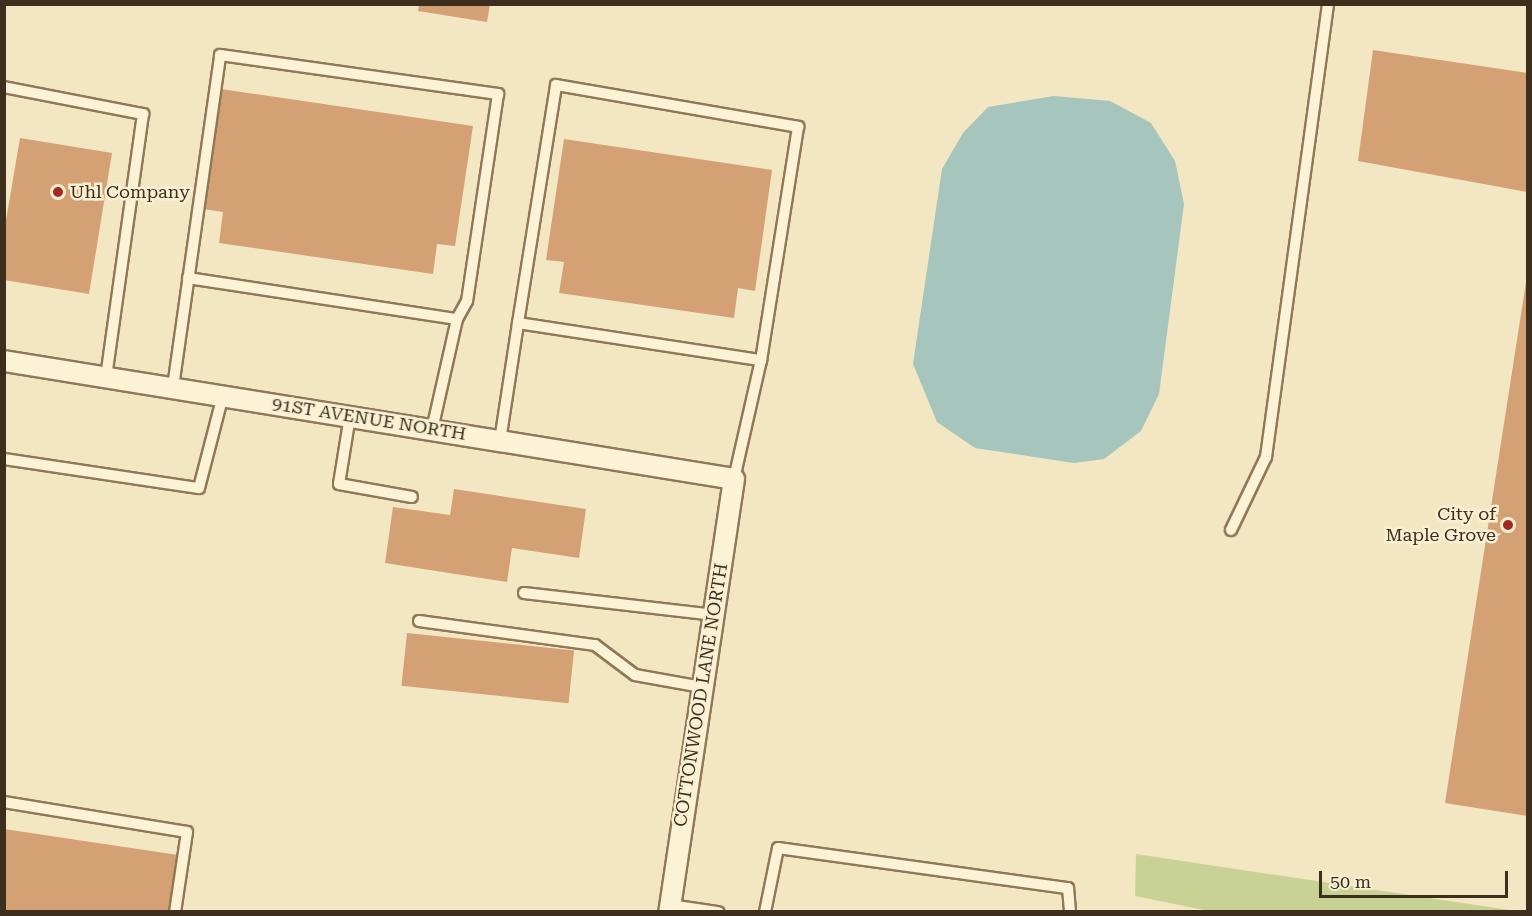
<!DOCTYPE html>
<style>
body{margin:0}
#map{position:relative;width:1532px;height:916px;overflow:hidden;background:#f2e6c3;font-family:"Roboto Serif",serif}
div>[style]{position:absolute}
[style*='--x']{left:calc(var(--x)*1px);top:calc(var(--y)*1px);width:calc(var(--w)*1px);rotate:calc(var(--a)*1deg)}
.green>*{inset:0;background:#c8d295}
.water>*{inset:0;background:#a5c5bd}
.building>*{inset:0;background:#d4a175;transform-origin:0 0}
.roads{filter:drop-shadow(2px 0 #8f7857) drop-shadow(-2px 0 #8f7857) drop-shadow(0 2px #8f7857) drop-shadow(0 -2px #8f7857)}
.lane>*{height:10px;margin:-5px;padding:0 5px;transform-origin:5px;border-radius:5px;background:#fcf3d7}
.street>*{height:20px;margin:-10px;padding:0 10px;transform-origin:10px;border-radius:10px;background:#fcf3d7}
.dots>*{width:16px;height:16px;translate:-50% -50%;box-sizing:border-box;border:3px solid #f9f0d3;border-radius:50%}
span{translate:-50% -50%;white-space:nowrap;text-align:center;line-height:1.15;-webkit-text-stroke:5px #f9f0d3;paint-order:stroke}
.poi-label{font-size:18px;color:#3d2e1d}
.left{translate:0 -50%;text-align:left}
.right{translate:-100% -50%;text-align:right}
.street-label{font-size:18px;color:#3d2e1d}
.frame{position:absolute;inset:0;border:6px solid #3d2e1d;pointer-events:none}
.scale{position:absolute;left:1319px;top:871px;width:189px;height:27px;box-sizing:border-box;border:3px solid #3d2e1d;border-top:0;padding-left:8px;font-size:18px;line-height:21px;white-space:nowrap;color:#3d2e1d;-webkit-text-stroke:4px #f9f0d3;paint-order:stroke}
</style>
<div id="map">
<div class="green">
<i style="clip-path:polygon(1136px 854px,1516px 911px,1209px 911px,1135px 896px)"></i>
</div>
<div class="water">
<i style="clip-path:polygon(1054px 96px,1110px 101px,1151px 123px,1175px 161px,1184px 204px,1159px 394px,1141px 431px,1104px 459px,1074px 463px,975px 448px,937px 422px,913px 364px,942px 169px,963px 133px,988px 107px)"></i>
</div>
<div class="building">
<i style="clip-path:polygon(419px 4px,490px 4px,487px 22px,418px 11px)"></i>
<i style="clip-path:polygon(1373px 50px,1528px 73px,1528px 192px,1358px 161px)"></i>
<i style="clip-path:polygon(221px 89px,473px 126px,455px 246px,437px 244px,433px 274px,219px 243px,223px 212px,203px 209px)"></i>
<i style="clip-path:polygon(20px 138px,112px 153px,89px 294px,4px 280px,4px 232px)"></i>
<i style="clip-path:polygon(564px 139px,772px 170px,755px 291px,738px 288px,734px 318px,559px 293px,564px 262px,546px 260px)"></i>
<i style="clip-path:polygon(1526px 282px,1528px 282px,1528px 816px,1445px 803px)"></i>
<i style="clip-path:polygon(454px 489px,586px 509px,579px 558px,512px 548px,507px 582px,385px 563px,393px 507px,450px 515px)"></i>
<i style="left:407px;top:633px;width:168px;height:53px;rotate:6deg"></i>
<i style="clip-path:polygon(4px 829px,178px 855px,169px 912px,4px 912px)"></i>
</div>
<div class="roads">
<div class="lane">
<i style="--x:4;--y:87;--w:142;--a:11"></i>
<i style="--x:143;--y:114;--w:265;--a:98"></i>
<i style="--x:188;--y:278;--w:272;--a:8.7"></i>
<i style="--x:518;--y:323;--w:241;--a:-80.9"></i>
<i style="--x:556;--y:85;--w:246;--a:9.8"></i>
<i style="--x:798;--y:127;--w:236;--a:99"></i>
<i style="--x:173;--y:387;--w:335;--a:-81.9"></i>
<i style="--x:220;--y:55;--w:281;--a:8"></i>
<i style="--x:498;--y:94;--w:209;--a:98.5"></i>
<i style="--x:467;--y:301;--w:21;--a:119"></i>
<i style="--x:457;--y:319;--w:114;--a:102.7"></i>
<i style="--x:350;--y:416;--w:69;--a:99.2"></i>
<i style="--x:339;--y:484;--w:74;--a:10.1"></i>
<i style="--x:500;--y:441;--w:119;--a:-81.3"></i>
<i style="--x:518;--y:323;--w:246;--a:8.7"></i>
<i style="--x:761;--y:360;--w:122;--a:102.8"></i>
<i style="--x:4;--y:459;--w:197;--a:8.5"></i>
<i style="--x:199;--y:488;--w:96;--a:-75.5"></i>
<i style="--x:1231;--y:530;--w:81;--a:-64.4"></i>
<i style="--x:1266;--y:457;--w:457;--a:-82.2"></i>
<i style="--x:524;--y:593;--w:190;--a:6.6"></i>
<i style="--x:419;--y:621;--w:178;--a:7.8"></i>
<i style="--x:595;--y:645;--w:50;--a:36.9"></i>
<i style="--x:635;--y:675;--w:68;--a:10.2"></i>
<i style="--x:4;--y:802;--w:185;--a:9.3"></i>
<i style="--x:187;--y:832;--w:81;--a:98.5"></i>
<i style="--x:670;--y:905;--w:49;--a:8.3"></i>
<i style="--x:765;--y:912;--w:65;--a:-78.5"></i>
<i style="--x:778;--y:848;--w:293;--a:7.9"></i>
<i style="--x:1068;--y:888;--w:24;--a:85"></i>
</div>
<div class="street">
<i style="--x:4;--y:361;--w:739;--a:9.18"></i>
<i style="--x:734;--y:479;--w:438;--a:98.5"></i>
</div>
</div>
<div class="dots">
<i style="left:58px;top:192px;background:#a42721"></i>
<i style="left:1508px;top:525px;background:#a42721"></i>
</div>
<div class="poi-label">
<span class="left" style="left:70px;top:192px">Uhl Company</span>
<span class="right" style="left:1496px;top:525px">City of<br>Maple Grove</span>
</div>
<div class="street-label">
<span style="left:369px;top:419px;rotate:9deg">91ST AVENUE NORTH</span>
<span style="left:701px;top:695px;rotate:-81deg">COTTONWOOD LANE NORTH</span>
</div>
<div class="frame"></div>
<div class="scale">50 m</div>
</div>
